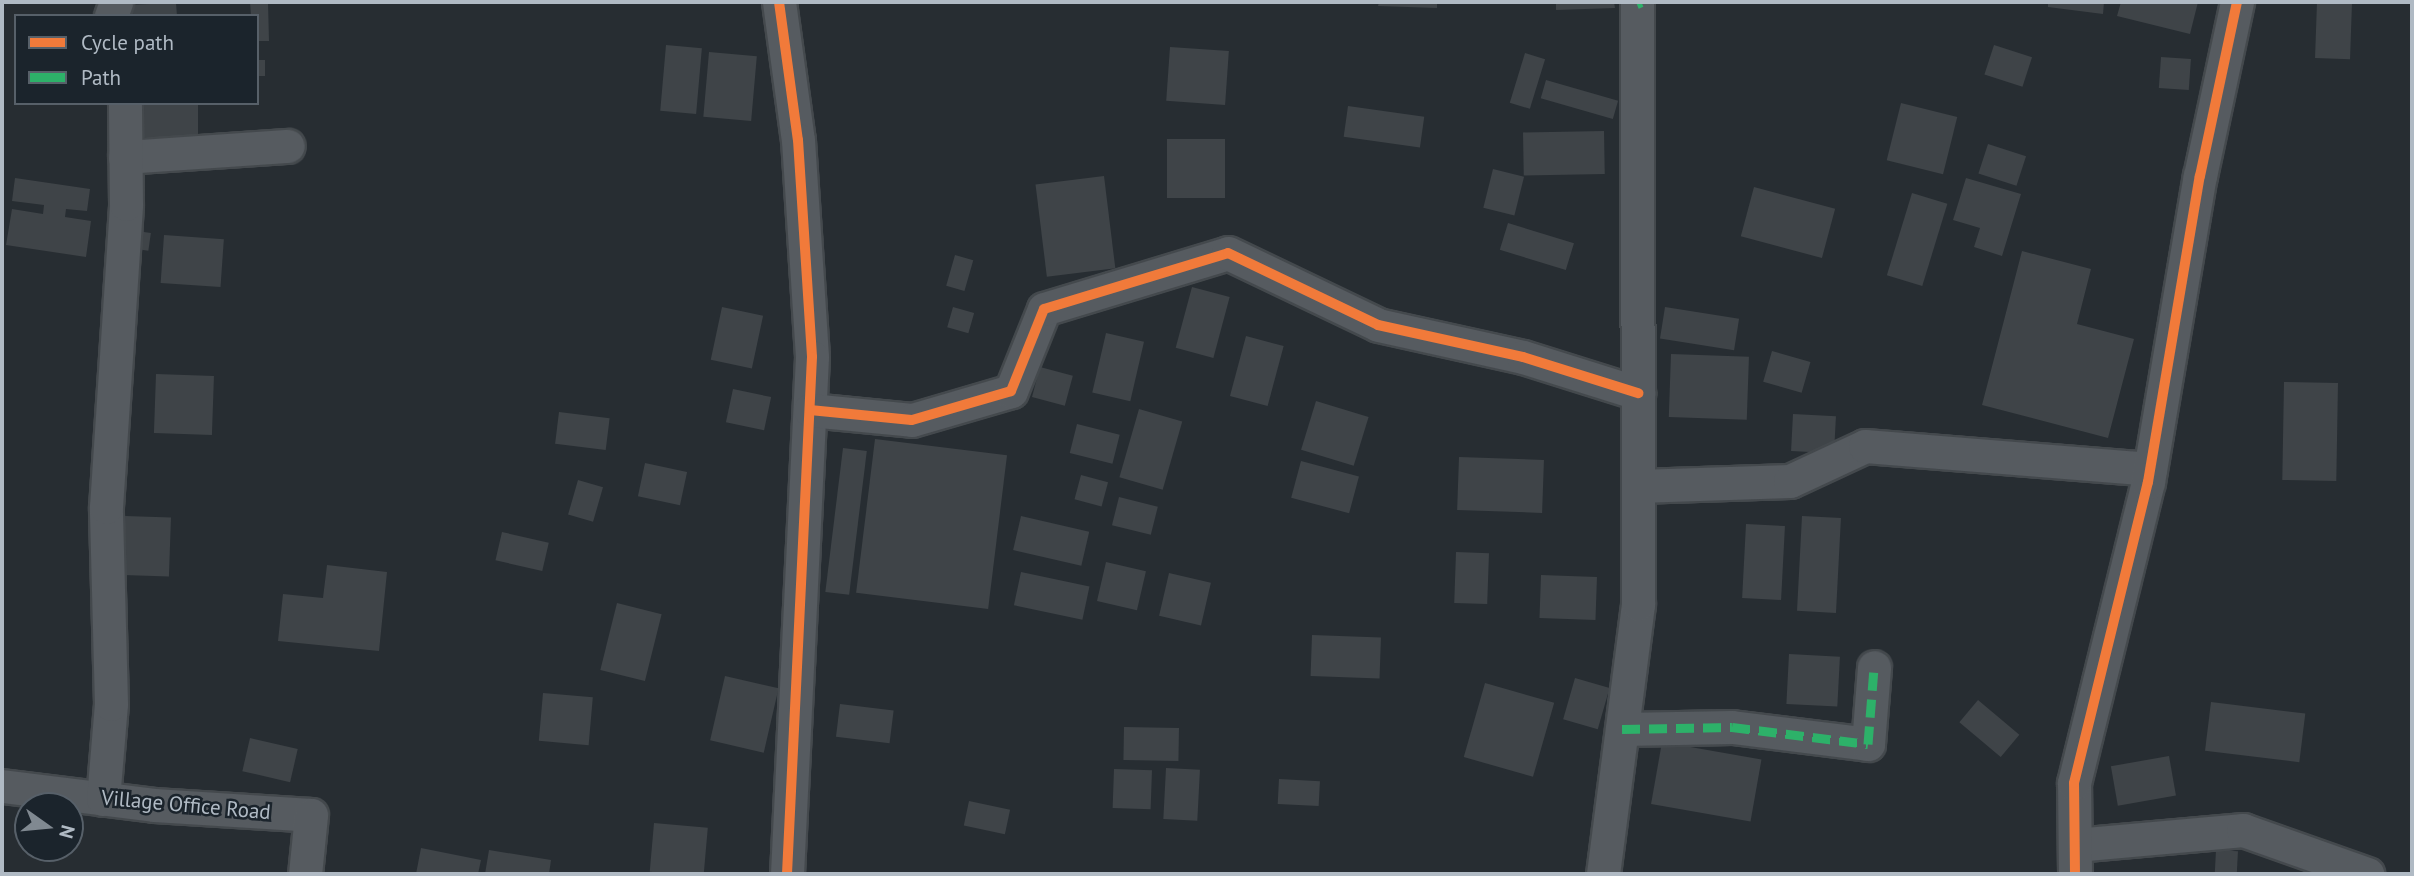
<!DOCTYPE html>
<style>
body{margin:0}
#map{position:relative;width:2414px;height:876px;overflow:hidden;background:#272d32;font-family:"PT Sans",sans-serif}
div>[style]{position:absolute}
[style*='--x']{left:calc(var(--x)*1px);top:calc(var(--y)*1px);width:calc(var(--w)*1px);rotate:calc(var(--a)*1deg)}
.building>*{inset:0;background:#3f4448;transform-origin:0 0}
.roads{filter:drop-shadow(2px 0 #44494d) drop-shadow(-2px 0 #44494d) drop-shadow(0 2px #44494d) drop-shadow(0 -2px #44494d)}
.minor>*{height:33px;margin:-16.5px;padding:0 16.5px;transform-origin:16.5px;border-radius:16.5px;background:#565b60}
.quiet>*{height:9px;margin-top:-4.5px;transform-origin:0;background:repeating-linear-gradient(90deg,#2db169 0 18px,transparent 0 27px)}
.cycleway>*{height:10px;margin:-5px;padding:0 5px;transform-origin:5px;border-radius:5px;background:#f17a3a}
span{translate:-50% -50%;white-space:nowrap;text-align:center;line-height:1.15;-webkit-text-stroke:5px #1b242c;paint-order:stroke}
.street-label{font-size:21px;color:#b0bac4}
.frame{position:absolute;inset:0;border:4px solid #b0bac4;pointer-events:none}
.legend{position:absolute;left:14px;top:14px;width:245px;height:91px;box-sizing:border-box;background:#1b242c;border:2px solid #576069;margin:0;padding:9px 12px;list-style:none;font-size:21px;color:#b0bac4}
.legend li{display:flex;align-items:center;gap:14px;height:35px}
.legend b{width:35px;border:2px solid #576069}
.north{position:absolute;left:14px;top:792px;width:70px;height:70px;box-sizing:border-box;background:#1b242c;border:2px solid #576069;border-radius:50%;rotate:105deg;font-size:19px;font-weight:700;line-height:28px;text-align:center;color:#b0bac4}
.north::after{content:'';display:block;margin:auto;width:24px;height:32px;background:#808991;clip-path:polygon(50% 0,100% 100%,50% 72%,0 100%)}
</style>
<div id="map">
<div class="building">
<i style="clip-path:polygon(250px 2px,268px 2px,269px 41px,257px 41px,257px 16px,251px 16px)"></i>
<i style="clip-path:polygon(1379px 2px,1437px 2px,1437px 8px,1378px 6px)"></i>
<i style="clip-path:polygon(1556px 2px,1614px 2px,1615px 8px,1556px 10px)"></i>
<i style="clip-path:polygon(2048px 2px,2104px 2px,2103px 14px,2048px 7px)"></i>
<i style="clip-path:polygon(2121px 2px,2198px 2px,2190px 34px,2117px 16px)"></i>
<i style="left:2317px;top:2px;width:35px;height:56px;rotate:2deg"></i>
<i style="clip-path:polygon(176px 3px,177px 16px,123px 16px,123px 5px)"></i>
<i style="left:666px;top:45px;width:36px;height:66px;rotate:5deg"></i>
<i style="left:1994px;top:45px;width:40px;height:31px;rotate:18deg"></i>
<i style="left:1170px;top:47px;width:59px;height:54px;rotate:4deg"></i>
<i style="left:709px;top:52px;width:48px;height:65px;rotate:5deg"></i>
<i style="left:1525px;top:53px;width:21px;height:52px;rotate:17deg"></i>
<i style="left:2161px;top:57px;width:30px;height:31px;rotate:4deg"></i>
<i style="left:265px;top:60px;width:16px;height:8px;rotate:90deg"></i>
<i style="left:1546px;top:80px;width:75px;height:19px;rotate:16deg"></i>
<i style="left:141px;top:103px;width:57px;height:34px"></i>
<i style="left:1901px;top:103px;width:58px;height:59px;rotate:14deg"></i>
<i style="left:1348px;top:106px;width:77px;height:31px;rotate:8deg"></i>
<i style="left:1604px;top:131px;width:43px;height:81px;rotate:89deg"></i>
<i style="left:1167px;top:139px;width:58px;height:59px"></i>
<i style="left:1988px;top:144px;width:40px;height:31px;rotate:18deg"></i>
<i style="left:1493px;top:169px;width:32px;height:40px;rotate:14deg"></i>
<i style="left:1104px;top:176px;width:93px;height:69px;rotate:83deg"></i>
<i style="clip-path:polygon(15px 178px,90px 189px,87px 211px,66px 209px,65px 217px,91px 221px,86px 257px,6px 245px,12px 209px,43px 214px,44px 205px,12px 201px)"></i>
<i style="clip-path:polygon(1966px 178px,2021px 194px,2002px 256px,1974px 247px,1980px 228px,1953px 220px)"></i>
<i style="left:1754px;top:187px;width:84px;height:51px;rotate:15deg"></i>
<i style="left:1912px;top:193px;width:37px;height:86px;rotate:17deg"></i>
<i style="left:1508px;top:223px;width:69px;height:28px;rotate:17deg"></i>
<i style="left:137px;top:231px;width:14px;height:18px;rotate:8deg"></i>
<i style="left:164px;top:235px;width:60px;height:48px;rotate:4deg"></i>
<i style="clip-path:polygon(2022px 251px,2091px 269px,2077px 324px,2134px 339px,2108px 438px,1982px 405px)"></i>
<i style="left:955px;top:255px;width:19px;height:32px;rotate:16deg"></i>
<i style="left:1192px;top:287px;width:39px;height:63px;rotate:15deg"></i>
<i style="left:722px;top:307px;width:42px;height:54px;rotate:12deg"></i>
<i style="left:953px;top:307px;width:22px;height:21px;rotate:16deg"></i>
<i style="left:1665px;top:307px;width:75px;height:32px;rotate:9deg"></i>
<i style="left:1106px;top:333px;width:39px;height:61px;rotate:13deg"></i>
<i style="left:1246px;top:336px;width:39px;height:62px;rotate:15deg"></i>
<i style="left:1772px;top:351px;width:40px;height:32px;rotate:16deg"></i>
<i style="left:1671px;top:354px;width:78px;height:63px;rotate:2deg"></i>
<i style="left:1040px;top:367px;width:34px;height:31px;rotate:15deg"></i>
<i style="left:156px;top:374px;width:58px;height:59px;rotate:2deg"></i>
<i style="left:2284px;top:382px;width:54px;height:98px;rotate:1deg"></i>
<i style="left:733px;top:389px;width:39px;height:34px;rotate:12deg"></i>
<i style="left:1316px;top:401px;width:55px;height:51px;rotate:17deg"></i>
<i style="left:1139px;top:409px;width:45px;height:71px;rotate:16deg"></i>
<i style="left:559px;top:412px;width:51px;height:32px;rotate:7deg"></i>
<i style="left:1793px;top:414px;width:43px;height:37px;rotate:3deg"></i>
<i style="left:1077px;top:424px;width:44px;height:30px;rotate:14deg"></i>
<i style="left:875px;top:439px;width:133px;height:155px;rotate:7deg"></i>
<i style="left:843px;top:448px;width:24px;height:145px;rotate:7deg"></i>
<i style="left:1459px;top:457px;width:85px;height:53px;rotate:2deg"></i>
<i style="left:1301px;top:461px;width:60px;height:38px;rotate:15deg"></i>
<i style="left:645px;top:463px;width:43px;height:34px;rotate:12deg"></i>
<i style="left:1081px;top:475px;width:28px;height:25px;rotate:15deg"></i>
<i style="left:578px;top:480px;width:26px;height:36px;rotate:16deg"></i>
<i style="left:1119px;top:497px;width:40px;height:29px;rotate:14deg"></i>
<i style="left:125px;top:516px;width:46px;height:59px;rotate:2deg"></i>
<i style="left:1021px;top:516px;width:70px;height:35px;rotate:13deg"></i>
<i style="left:1802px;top:516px;width:39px;height:95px;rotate:3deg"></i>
<i style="left:1746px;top:524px;width:39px;height:74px;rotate:3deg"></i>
<i style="left:502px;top:532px;width:48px;height:29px;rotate:13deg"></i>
<i style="left:1456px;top:552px;width:33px;height:51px;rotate:2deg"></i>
<i style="left:1106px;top:562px;width:41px;height:40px;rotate:13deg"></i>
<i style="clip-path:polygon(327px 565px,387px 572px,379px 651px,278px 641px,283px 594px,323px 598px)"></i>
<i style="left:1021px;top:572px;width:70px;height:34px;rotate:12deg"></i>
<i style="left:1169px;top:573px;width:43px;height:44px;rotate:13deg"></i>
<i style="left:1541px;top:575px;width:56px;height:43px;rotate:2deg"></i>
<i style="left:617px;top:603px;width:46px;height:69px;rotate:14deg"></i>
<i style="left:1312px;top:635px;width:69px;height:41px;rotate:2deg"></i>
<i style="left:1789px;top:654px;width:51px;height:50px;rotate:3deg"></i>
<i style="left:725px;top:676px;width:55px;height:66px;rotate:13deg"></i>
<i style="left:1575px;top:678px;width:36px;height:43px;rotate:16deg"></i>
<i style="left:1485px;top:683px;width:72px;height:77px;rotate:16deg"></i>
<i style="left:543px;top:693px;width:50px;height:48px;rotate:5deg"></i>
<i style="left:1978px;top:700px;width:54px;height:29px;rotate:40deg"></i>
<i style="left:2211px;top:702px;width:95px;height:49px;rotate:7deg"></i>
<i style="left:840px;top:704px;width:54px;height:33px;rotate:7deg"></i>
<i style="left:1124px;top:727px;width:55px;height:33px;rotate:1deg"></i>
<i style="left:250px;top:738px;width:49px;height:34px;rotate:13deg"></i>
<i style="left:1662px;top:742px;width:101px;height:63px;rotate:10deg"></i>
<i style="left:2169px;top:756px;width:40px;height:59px;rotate:80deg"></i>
<i style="left:1166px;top:768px;width:34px;height:51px;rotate:3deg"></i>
<i style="left:1114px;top:769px;width:38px;height:39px;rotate:2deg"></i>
<i style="left:1279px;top:779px;width:41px;height:25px;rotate:3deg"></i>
<i style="left:969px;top:801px;width:42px;height:25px;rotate:12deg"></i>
<i style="left:654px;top:823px;width:54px;height:49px;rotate:5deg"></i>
<i style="clip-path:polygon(421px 848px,481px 860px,478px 874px,416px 874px)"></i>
<i style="clip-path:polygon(489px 850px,551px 860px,549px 874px,485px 874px)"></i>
<i style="left:2216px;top:850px;width:22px;height:24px;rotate:3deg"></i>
</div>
<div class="roads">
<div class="minor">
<i style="--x:779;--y:2;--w:139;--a:82.2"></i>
<i style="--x:798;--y:140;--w:217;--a:86.3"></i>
<i style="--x:812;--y:357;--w:518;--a:92.77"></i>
<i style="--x:111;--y:16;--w:15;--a:-70"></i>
<i style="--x:125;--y:157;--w:163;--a:-3.9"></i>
<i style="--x:810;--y:410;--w:102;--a:5.6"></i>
<i style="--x:912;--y:420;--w:103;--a:-16.3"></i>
<i style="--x:1011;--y:391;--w:88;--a:-68.1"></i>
<i style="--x:1044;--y:309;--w:192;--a:-16.9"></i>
<i style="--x:1228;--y:253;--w:166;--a:25.6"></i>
<i style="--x:1378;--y:325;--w:148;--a:12.4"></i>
<i style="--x:1523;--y:357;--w:121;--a:17.4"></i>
<i style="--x:1638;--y:486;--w:152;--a:-1.9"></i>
<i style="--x:1790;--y:481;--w:83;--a:-25"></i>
<i style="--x:1865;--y:446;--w:286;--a:4.6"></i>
<i style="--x:1622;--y:729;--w:110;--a:-1"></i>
<i style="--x:1732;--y:727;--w:137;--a:7.1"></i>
<i style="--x:1868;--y:744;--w:77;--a:-85.5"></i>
<i style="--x:2;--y:786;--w:153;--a:7.1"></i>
<i style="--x:154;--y:805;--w:157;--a:3.6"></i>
<i style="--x:311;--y:815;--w:59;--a:95.8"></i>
<i style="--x:103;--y:799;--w:95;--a:-85.2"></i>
<i style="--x:111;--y:704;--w:197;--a:-91.5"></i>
<i style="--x:106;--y:507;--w:304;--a:-86.2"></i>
<i style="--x:126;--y:204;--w:101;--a:-90.6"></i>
<i style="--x:2075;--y:845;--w:169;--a:-5.1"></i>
<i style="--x:2243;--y:830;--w:132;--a:19.5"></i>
<i style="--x:1603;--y:874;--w:272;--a:-82.6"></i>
<i style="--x:1638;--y:604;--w:602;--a:-90.1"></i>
<i style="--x:2075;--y:874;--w:91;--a:-90.6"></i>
<i style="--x:2074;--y:783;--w:310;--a:-76.2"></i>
<i style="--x:2148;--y:482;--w:310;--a:-80.4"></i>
<i style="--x:2200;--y:176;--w:178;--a:-78"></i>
</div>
</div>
<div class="quiet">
<i style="--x:1637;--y:4;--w:5;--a:-22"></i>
<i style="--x:1622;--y:729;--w:110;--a:-1"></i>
<i style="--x:1732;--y:727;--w:137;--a:7.1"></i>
<i style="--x:1868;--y:744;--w:77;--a:-85.5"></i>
</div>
<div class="cycleway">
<i style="--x:779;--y:2;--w:139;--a:82.2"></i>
<i style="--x:798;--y:140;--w:217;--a:86.3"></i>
<i style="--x:812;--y:357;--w:518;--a:92.77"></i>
<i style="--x:810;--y:410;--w:102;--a:5.6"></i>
<i style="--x:912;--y:420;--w:103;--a:-16.3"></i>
<i style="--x:1011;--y:391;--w:88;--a:-68.1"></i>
<i style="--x:1044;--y:309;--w:192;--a:-16.9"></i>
<i style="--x:1228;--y:253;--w:166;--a:25.6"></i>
<i style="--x:1378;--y:325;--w:148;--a:12.4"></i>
<i style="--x:1523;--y:357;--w:121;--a:17.4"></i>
<i style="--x:2075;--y:874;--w:91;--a:-90.6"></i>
<i style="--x:2074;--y:783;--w:310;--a:-76.2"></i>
<i style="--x:2148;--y:482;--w:310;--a:-80.4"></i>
<i style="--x:2200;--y:176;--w:178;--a:-78"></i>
</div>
<div class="street-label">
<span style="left:186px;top:805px;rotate:5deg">Village Office Road</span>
</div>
<div class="frame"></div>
<ul class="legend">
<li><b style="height:9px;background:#f17a3a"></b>Cycle path</li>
<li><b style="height:9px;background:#2db169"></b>Path</li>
</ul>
<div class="north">N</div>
</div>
